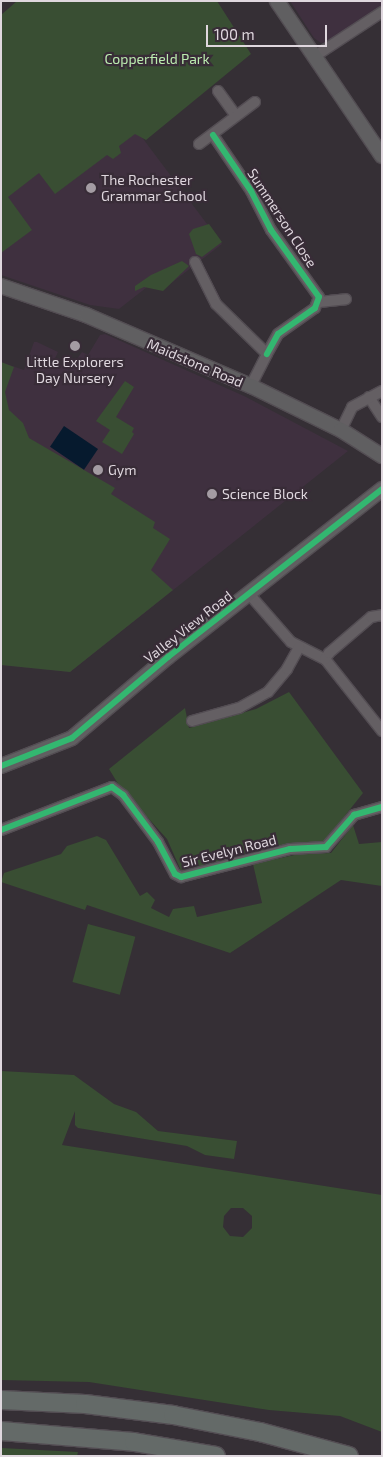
<!DOCTYPE html>
<style>
body{margin:0}
#map{position:relative;width:383px;height:1457px;overflow:hidden;background:#352f35;font-family:"Exo 2",sans-serif}
div>[style]{position:absolute}
[style*='--x']{left:calc(var(--x)*1px);top:calc(var(--y)*1px);width:calc(var(--w)*1px);rotate:calc(var(--a)*1deg)}
.built>*{inset:0;background:#3f303f}
.green>*{inset:0;background:#394e33;transform-origin:0 0}
.water>*{inset:0;background:#061a2e;transform-origin:0 0}
.roads{filter:drop-shadow(1px 0 #534d53) drop-shadow(-1px 0 #534d53) drop-shadow(0 1px #534d53) drop-shadow(0 -1px #534d53)}
.street>*{height:10px;margin:-5px;padding:0 5px;transform-origin:5px;border-radius:5px;background:#645f63}
.secondary>*{height:14px;margin:-7px;padding:0 7px;transform-origin:7px;border-radius:7px;background:#605f61}
.highway>*{height:18px;margin:-9px;padding:0 9px;transform-origin:9px;border-radius:9px;background:#646a68}
.cycleway>*{height:6px;margin:-3px;padding:0 3px;transform-origin:3px;border-radius:3px;background:#33b770}
.dots>*{width:14px;height:14px;translate:-50% -50%;box-sizing:border-box;border:2px solid #382c37;border-radius:50%}
span{translate:-50% -50%;white-space:nowrap;text-align:center;line-height:1.15;-webkit-text-stroke:4.5px #382c37;paint-order:stroke}
.park-label{font-size:14px;color:#bbebaf}
.poi-label{font-size:14px;color:#dfd7de}
.left{translate:0 -50%;text-align:left}
.street-label{font-size:14px;color:#dfd7de}
.frame{position:absolute;inset:0;border:2px solid #dfd7de;pointer-events:none}
.scale{position:absolute;left:206px;top:25px;width:121px;height:22px;box-sizing:border-box;border:2px solid #dfd7de;border-top:0;padding-left:6px;font-size:15px;line-height:18px;white-space:nowrap;color:#dfd7de;-webkit-text-stroke:4px #382c37;paint-order:stroke}
</style>
<div id="map">
<div class="built">
<i style="clip-path:polygon(290px 1px,382px 1px,382px 6px,329px 41px,321px 43px,314px 38px)"></i>
<i style="clip-path:polygon(1px 18px,138px 132px,222px 244px,165px 288px,151px 284px,119px 309px,90px 305px,1px 275px)"></i>
<i style="clip-path:polygon(105px 334px,244px 396px,348px 451px,70px 672px,1px 665px,1px 362px,24px 370px,34px 342px,37px 342px,58px 352px,54px 361px,69px 370px,82px 352px,88px 355px,100px 335px)"></i>
</div>
<div class="green">
<i style="clip-path:polygon(17px 1px,217px 1px,251px 54px,146px 140px,135px 134px,119px 146px,121px 153px,113px 159px,107px 155px,55px 194px,39px 173px,8px 197px,32px 230px,1px 253px,1px 15px)"></i>
<i style="clip-path:polygon(209px 224px,222px 242px,202px 257px,196px 254px,189px 234px,193px 229px)"></i>
<i style="clip-path:polygon(182px 261px,189px 266px,163px 291px,144px 287px,135px 291px,135px 286px,151px 275px)"></i>
<i style="clip-path:polygon(1px 362px,14px 367px,5px 392px,9px 410px,23px 423px,29px 438px,115px 488px,111px 494px,155px 522px,153px 528px,170px 539px,151px 570px,173px 590px,70px 672px,1px 665px)"></i>
<i style="clip-path:polygon(125px 381px,134px 387px,116px 417px,134px 428px,132px 432px,134px 434px,122px 454px,102px 442px,110px 430px,96px 421px)"></i>
<i style="clip-path:polygon(289px 692px,363px 793px,324px 842px,273px 848px,182px 873px,167px 839px,120px 787px,109px 769px,185px 708px,189px 728px,256px 709px)"></i>
<i style="clip-path:polygon(353px 825px,359px 844px,382px 842px,382px 886px,341px 880px,230px 953px,87px 905px,85px 910px,1px 882px,4px 873px,61px 854px,67px 846px,97px 836px,106px 840px,140px 896px,147px 892px,155px 900px,151px 908px,169px 917px,173px 909px,194px 906px,197px 917px,262px 903px,253px 864px,299px 854px,331px 853px)"></i>
<i style="left:88px;top:924px;width:49px;height:60px;rotate:15deg"></i>
<i style="clip-path:polygon(evenodd,1px 1071px,74px 1075px,114px 1104px,136px 1112px,158px 1131px,237px 1141px,234px 1159px,205px 1155px,187px 1146px,78px 1128px,75px 1125px,75px 1111px,62px 1145px,382px 1195px,382px 1432px,340px 1416px,269px 1410px,89px 1382px,1px 1380px,1px 1071px,231px 1208px,243px 1208px,252px 1216px,252px 1228px,243px 1237px,230px 1236px,223px 1227px,224px 1216px,231px 1208px)"></i>
<i style="clip-path:polygon(1px 1448px,78px 1452px,77px 1456px,1px 1456px)"></i>
</div>
<div class="water">
<i style="left:64px;top:426px;width:41px;height:25px;rotate:34deg"></i>
</div>
<div class="roads">
<div class="street">
<i style="--x:315;--y:56;--w:80;--a:-33.3"></i>
<i style="--x:218;--y:91;--w:29;--a:54"></i>
<i style="--x:213;--y:135;--w:68;--a:55.8"></i>
<i style="--x:251;--y:191;--w:44;--a:62.9"></i>
<i style="--x:271;--y:230;--w:82;--a:54.4"></i>
<i style="--x:319;--y:297;--w:12;--a:110"></i>
<i style="--x:315;--y:308;--w:45;--a:144.9"></i>
<i style="--x:278;--y:334;--w:23;--a:119"></i>
<i style="--x:199;--y:144;--w:70;--a:-36.9"></i>
<i style="--x:195;--y:262;--w:47;--a:63.4"></i>
<i style="--x:216;--y:304;--w:71;--a:44.4"></i>
<i style="--x:267;--y:354;--w:36;--a:117"></i>
<i style="--x:319;--y:302;--w:27;--a:-6"></i>
<i style="--x:369;--y:397;--w:24;--a:57"></i>
<i style="--x:341;--y:430;--w:25;--a:-64"></i>
<i style="--x:352;--y:407;--w:34;--a:-28"></i>
<i style="--x:250;--y:595;--w:62;--a:48.9"></i>
<i style="--x:291;--y:642;--w:38;--a:27"></i>
<i style="--x:325;--y:659;--w:92;--a:51.6"></i>
<i style="--x:325;--y:659;--w:7;--a:-56"></i>
<i style="--x:329;--y:653;--w:55;--a:-40.6"></i>
<i style="--x:371;--y:617;--w:11;--a:-10"></i>
<i style="--x:192;--y:721;--w:49;--a:-15.5"></i>
<i style="--x:239;--y:708;--w:33;--a:-29"></i>
<i style="--x:268;--y:692;--w:30;--a:-50"></i>
<i style="--x:287;--y:669;--w:25;--a:-61"></i>
<i style="--x:1;--y:830;--w:119;--a:-21.2"></i>
<i style="--x:112;--y:787;--w:14;--a:36"></i>
<i style="--x:123;--y:795;--w:59;--a:53.3"></i>
<i style="--x:158;--y:842;--w:36;--a:62"></i>
<i style="--x:175;--y:874;--w:7;--a:27"></i>
<i style="--x:181;--y:877;--w:113;--a:-14.4"></i>
<i style="--x:290;--y:849;--w:36;--a:-3"></i>
<i style="--x:326;--y:847;--w:43;--a:-48.8"></i>
<i style="--x:354;--y:815;--w:29;--a:-16"></i>
</div>
<div class="secondary">
<i style="--x:277;--y:1;--w:187;--a:55.9"></i>
<i style="--x:1;--y:286;--w:90;--a:18.8"></i>
<i style="--x:86;--y:315;--w:180;--a:23.3"></i>
<i style="--x:251;--y:386;--w:100;--a:26.1"></i>
<i style="--x:341;--y:430;--w:49;--a:32.4"></i>
<i style="--x:1;--y:766;--w:76;--a:-21.5"></i>
<i style="--x:72;--y:738;--w:126;--a:-40.2"></i>
<i style="--x:168;--y:657;--w:272;--a:-38.1"></i>
</div>
<div class="highway">
<i style="--x:1;--y:1400;--w:84;--a:2.7"></i>
<i style="--x:85;--y:1404;--w:89;--a:7.1"></i>
<i style="--x:173;--y:1415;--w:89;--a:11.1"></i>
<i style="--x:260;--y:1432;--w:92;--a:15.1"></i>
<i style="--x:1;--y:1431;--w:133;--a:4.7"></i>
<i style="--x:134;--y:1442;--w:83;--a:9.7"></i>
</div>
</div>
<div class="cycleway">
<i style="--x:213;--y:135;--w:68;--a:55.8"></i>
<i style="--x:251;--y:191;--w:44;--a:62.9"></i>
<i style="--x:271;--y:230;--w:82;--a:54.4"></i>
<i style="--x:319;--y:297;--w:12;--a:110"></i>
<i style="--x:315;--y:308;--w:45;--a:144.9"></i>
<i style="--x:278;--y:334;--w:23;--a:119"></i>
<i style="--x:1;--y:766;--w:76;--a:-21.5"></i>
<i style="--x:72;--y:738;--w:126;--a:-40.2"></i>
<i style="--x:168;--y:657;--w:272;--a:-38.1"></i>
<i style="--x:1;--y:830;--w:119;--a:-21.2"></i>
<i style="--x:112;--y:787;--w:14;--a:36"></i>
<i style="--x:123;--y:795;--w:59;--a:53.3"></i>
<i style="--x:158;--y:842;--w:36;--a:62"></i>
<i style="--x:175;--y:874;--w:7;--a:27"></i>
<i style="--x:181;--y:877;--w:113;--a:-14.4"></i>
<i style="--x:290;--y:849;--w:36;--a:-3"></i>
<i style="--x:326;--y:847;--w:43;--a:-48.8"></i>
<i style="--x:354;--y:815;--w:29;--a:-16"></i>
</div>
<div class="dots">
<i style="left:91px;top:188px;background:#a49ca3"></i>
<i style="left:75px;top:346px;background:#a49ca3"></i>
<i style="left:98px;top:470px;background:#a49ca3"></i>
<i style="left:212px;top:494px;background:#a49ca3"></i>
</div>
<div class="park-label">
<span style="left:157px;top:59px">Copperfield Park</span>
</div>
<div class="poi-label">
<span class="left" style="left:101px;top:188px">The Rochester<br>Grammar School</span>
<span style="left:75px;top:370px">Little Explorers<br>Day Nursery</span>
<span class="left" style="left:108px;top:470px">Gym</span>
<span class="left" style="left:222px;top:494px">Science Block</span>
</div>
<div class="street-label">
<span style="left:282px;top:218px;rotate:57deg">Summerson Close</span>
<span style="left:195px;top:363px;rotate:23deg">Maidstone Road</span>
<span style="left:188px;top:627px;rotate:-38deg">Valley View Road</span>
<span style="left:229px;top:851px;rotate:-14deg">Sir Evelyn Road</span>
</div>
<div class="frame"></div>
<div class="scale">100 m</div>
</div>
